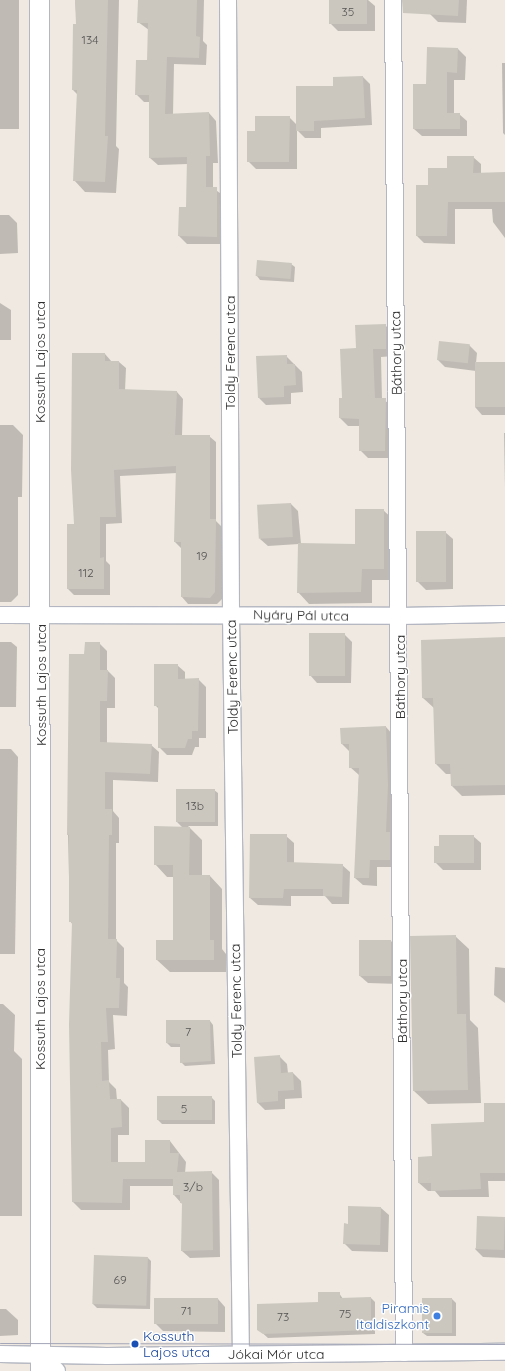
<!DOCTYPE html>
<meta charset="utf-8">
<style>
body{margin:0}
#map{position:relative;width:505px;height:1371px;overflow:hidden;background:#efe9e1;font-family:Quicksand,sans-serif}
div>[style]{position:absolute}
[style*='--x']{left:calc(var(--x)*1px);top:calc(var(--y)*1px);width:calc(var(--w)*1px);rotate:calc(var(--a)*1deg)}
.shadow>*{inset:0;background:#0003;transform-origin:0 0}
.building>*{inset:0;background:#cbc7bf;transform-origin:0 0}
.roads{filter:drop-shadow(1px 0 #b4b7c1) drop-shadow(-1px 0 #b4b7c1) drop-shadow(0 1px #b4b7c1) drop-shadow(0 -1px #b4b7c1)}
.minor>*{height:16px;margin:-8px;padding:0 8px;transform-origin:8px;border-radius:8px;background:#fff}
.tertiary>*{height:19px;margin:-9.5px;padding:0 9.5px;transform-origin:9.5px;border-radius:9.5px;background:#fff}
.tram>*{height:1px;margin:-0.5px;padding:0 0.5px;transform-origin:0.5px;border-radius:0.5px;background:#a3a6b8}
.dots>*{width:11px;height:11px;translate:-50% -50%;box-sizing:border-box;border:2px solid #fff;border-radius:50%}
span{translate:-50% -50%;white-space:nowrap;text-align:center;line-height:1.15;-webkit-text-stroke:3px #fff;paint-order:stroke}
.number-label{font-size:12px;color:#555452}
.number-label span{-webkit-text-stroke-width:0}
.street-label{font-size:14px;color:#2e2e2e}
.shop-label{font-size:14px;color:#366cbe}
.right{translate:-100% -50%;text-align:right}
.transit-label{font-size:14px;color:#164399}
.left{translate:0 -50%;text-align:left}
</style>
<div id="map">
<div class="shadow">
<i style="left:0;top:0;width:19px;height:129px"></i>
<i style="clip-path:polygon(75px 0,119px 0,116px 146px,119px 149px,116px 193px,85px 192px,74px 180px,78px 95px,73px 90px,77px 25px)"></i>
<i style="clip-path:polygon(139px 0,204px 0,203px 41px,207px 45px,206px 65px,174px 64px,173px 115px,209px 113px,216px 121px,218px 163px,213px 163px,213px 188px,224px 196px,224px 244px,187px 244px,179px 236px,180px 208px,187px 208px,188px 164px,158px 165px,150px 158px,150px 102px,144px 102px,136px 94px,148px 61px,149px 30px,138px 22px)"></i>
<i style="clip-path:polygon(330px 0,368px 0,375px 6px,375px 31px,338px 31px,330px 23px)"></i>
<i style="clip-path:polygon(430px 0,467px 0,466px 23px,438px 22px,430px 14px)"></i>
<i style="clip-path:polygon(428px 48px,458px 49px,466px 57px,465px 80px,454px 80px,454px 114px,459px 114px,467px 121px,467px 136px,422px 136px,414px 129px,427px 85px)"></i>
<i style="clip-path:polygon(502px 63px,505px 63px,505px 135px,503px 133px)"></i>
<i style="clip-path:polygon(363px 77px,370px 84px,372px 125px,321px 128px,321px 138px,305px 138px,297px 130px,297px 169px,256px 169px,248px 161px,256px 132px,289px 117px,297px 125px,334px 87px)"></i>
<i style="clip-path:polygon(473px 157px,481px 164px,481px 173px,505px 173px,505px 238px,493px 222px,492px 209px,455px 209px,455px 244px,424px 243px,417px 236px,429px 186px,448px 169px)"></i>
<i style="clip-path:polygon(0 215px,9px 215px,17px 223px,18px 253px,0 254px)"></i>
<i style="clip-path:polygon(258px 261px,291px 264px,295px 267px,294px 282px,260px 280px,257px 276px)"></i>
<i style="clip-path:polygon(0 303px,11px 310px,11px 340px,0 340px)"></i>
<i style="clip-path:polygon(385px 325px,393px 333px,394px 356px,381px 357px,382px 399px,393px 406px,393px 458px,368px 458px,360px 450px,360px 426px,348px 426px,340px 418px,357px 349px)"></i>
<i style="clip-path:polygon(469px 345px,477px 353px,476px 363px,505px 363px,505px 415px,482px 415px,475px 407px,476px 371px,445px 367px,438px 360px)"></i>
<i style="clip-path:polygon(105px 354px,112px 362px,119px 362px,126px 368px,125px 391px,177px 392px,183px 399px,182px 436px,209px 436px,216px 442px,216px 521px,222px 527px,222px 599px,217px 604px,188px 604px,182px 597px,182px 549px,175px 542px,177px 473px,120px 476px,122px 523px,106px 524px,106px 561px,110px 565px,110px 595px,74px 595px,68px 589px,75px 525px)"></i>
<i style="clip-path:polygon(286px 356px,302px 372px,303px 392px,291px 393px,291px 404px,266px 405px,259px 398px)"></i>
<i style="clip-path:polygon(0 425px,13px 425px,23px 435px,22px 497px,18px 497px,18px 595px,11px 602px,0 602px)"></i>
<i style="clip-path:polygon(504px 433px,505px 433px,505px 488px)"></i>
<i style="clip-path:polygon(291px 504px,298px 511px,301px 544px,356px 545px,383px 510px,395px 521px,394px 580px,372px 580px,372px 603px,309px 604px,298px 592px,299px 544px,268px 546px,260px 539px)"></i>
<i style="clip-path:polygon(445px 532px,453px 539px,453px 589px,426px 590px,418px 582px)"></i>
<i style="clip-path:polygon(344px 634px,352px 642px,351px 683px,317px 683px,310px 675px)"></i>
<i style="clip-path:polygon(505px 637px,505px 795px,462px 796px,452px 786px,451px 774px,446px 774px,436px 764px,434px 708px,423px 698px)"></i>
<i style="clip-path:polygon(0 642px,11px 642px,17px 647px,16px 707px,0 707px)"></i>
<i style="clip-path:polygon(99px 643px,107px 651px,107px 670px,115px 678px,115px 708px,107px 708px,107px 743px,151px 745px,159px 752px,158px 782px,113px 780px,113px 811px,119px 818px,119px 843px,116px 843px,116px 940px,124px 948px,124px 983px,128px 987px,127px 1016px,113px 1015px,115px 1049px,108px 1050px,109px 1082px,116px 1089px,117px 1100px,121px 1100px,129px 1108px,129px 1135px,118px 1135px,118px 1163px,146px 1163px,170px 1141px,186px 1162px,185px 1173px,211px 1172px,219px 1180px,220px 1257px,190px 1258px,182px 1251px,183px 1205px,174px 1195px,174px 1186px,130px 1186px,130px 1210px,81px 1210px,73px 1202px,73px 925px,70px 921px,68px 835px,70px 655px,85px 655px)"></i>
<i style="clip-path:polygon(177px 665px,185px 672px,185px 679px,198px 679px,206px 687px,206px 738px,199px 738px,199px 747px,195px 747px,192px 755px,167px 755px,159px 747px,159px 709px,155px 705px)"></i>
<i style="clip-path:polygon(386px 727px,393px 735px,398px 867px,377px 867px,377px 886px,363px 885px,355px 878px,359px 775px,350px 767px,350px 752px,342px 744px,341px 729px)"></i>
<i style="clip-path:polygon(0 749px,11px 749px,18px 757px,15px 954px,0 954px)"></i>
<i style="clip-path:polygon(177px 790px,214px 790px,218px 793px,218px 826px,188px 826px,202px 840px,202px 876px,210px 876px,222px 889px,222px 949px,226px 954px,226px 972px,170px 972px,157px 960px,174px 941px,174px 877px,167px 877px,155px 864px,183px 828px,177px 822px)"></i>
<i style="clip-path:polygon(286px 836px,294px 843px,294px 863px,342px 865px,350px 872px,349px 904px,332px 904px,325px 896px,291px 896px,291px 906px,258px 905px,250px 898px)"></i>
<i style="clip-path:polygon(473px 836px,481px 843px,481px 870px,443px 870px,435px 862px,440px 847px)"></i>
<i style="clip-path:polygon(455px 936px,469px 949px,470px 1020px,478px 1028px,481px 1103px,428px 1104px,414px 1091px)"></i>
<i style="clip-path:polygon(391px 941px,398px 948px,399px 984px,368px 983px,360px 976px)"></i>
<i style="clip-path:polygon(495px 967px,505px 968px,505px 1003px,494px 995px)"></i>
<i style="clip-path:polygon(0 1004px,3px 1004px,15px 1015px,14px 1051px,22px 1059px,22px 1216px,0 1216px)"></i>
<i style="clip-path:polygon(210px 1021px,213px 1025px,215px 1064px,185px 1066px,181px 1062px,181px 1047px,171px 1047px,167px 1043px)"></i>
<i style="clip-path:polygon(279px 1056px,287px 1064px,288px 1073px,293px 1073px,301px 1081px,302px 1098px,285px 1099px,285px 1109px,265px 1110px,258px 1103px)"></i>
<i style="clip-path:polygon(211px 1097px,215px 1101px,215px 1124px,162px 1124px,158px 1120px)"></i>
<i style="clip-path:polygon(505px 1104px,505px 1181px,488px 1181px,489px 1197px,440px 1197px,435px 1191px,428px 1191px,419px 1183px,433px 1157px,485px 1123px)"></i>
<i style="clip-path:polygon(349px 1207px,381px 1208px,389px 1215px,388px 1252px,352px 1251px,344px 1243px,349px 1225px)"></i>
<i style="clip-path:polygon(505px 1218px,505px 1258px,483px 1257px,475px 1249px)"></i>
<i style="clip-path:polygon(148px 1258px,151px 1261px,150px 1309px,97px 1308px,93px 1304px)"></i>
<i style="clip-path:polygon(339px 1293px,343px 1299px,371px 1298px,375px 1302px,375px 1334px,268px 1338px,258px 1329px)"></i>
<i style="clip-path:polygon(218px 1299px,225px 1307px,225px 1332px,163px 1331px,155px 1323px)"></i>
<i style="clip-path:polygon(423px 1299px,452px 1299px,456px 1303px,456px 1336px,427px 1336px,423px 1333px)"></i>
<i style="clip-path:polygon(0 1309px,6px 1309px,18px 1320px,18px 1335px,0 1336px)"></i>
</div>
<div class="building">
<i style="clip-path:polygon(75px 0,108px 0,105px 136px,108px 136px,105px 182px,73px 181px,77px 90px,72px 90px,73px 24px,76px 24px)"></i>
<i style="clip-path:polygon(138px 0,197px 0,196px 36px,200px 37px,199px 58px,167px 57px,165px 114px,209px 112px,210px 156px,206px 156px,206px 187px,217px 187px,217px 237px,178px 236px,179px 207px,186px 207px,187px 157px,149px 158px,149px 95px,135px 95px,136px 60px,147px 60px,148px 23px,137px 23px)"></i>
<i style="left:329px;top:0;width:38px;height:24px"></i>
<i style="clip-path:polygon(402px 0,459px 0,458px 16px,403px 13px)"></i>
<i style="clip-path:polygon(427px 47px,458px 48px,457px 73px,447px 72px,447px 113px,460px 113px,460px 129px,413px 129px,413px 84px,426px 84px)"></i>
<i style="clip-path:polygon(363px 76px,365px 118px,314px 121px,314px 131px,296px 131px,296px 86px,333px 86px,333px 77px)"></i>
<i style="clip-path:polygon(255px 116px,290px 116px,289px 162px,247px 162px,247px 131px,255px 131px)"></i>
<i style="clip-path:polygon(447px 156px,474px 156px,473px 173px,505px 172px,505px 202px,448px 202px,447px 236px,416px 236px,416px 185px,428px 185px,428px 168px,447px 168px)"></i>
<i style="left:257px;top:260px;width:35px;height:16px;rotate:5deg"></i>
<i style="clip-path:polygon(386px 324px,386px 349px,373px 349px,375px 398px,386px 398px,385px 451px,359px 451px,359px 419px,339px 418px,339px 398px,342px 398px,340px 349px,356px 348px,355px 325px)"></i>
<i style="left:439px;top:341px;width:31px;height:19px;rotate:6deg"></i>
<i style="clip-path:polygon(72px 353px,105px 353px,105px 361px,119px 361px,119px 389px,177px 391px,175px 435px,210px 435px,210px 519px,216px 519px,215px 592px,210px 598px,181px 597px,181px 542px,174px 542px,176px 466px,114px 470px,116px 517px,100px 517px,100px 558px,104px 557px,104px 589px,67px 589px,67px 524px,74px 524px,71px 470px)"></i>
<i style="clip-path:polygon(287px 355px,287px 364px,295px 364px,296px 385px,284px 386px,284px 397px,258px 398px,256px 356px)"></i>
<i style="left:475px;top:362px;width:30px;height:45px"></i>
<i style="left:291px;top:503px;width:34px;height:34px;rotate:87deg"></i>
<i style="clip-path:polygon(355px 509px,384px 509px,384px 569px,362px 569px,361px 592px,297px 593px,298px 543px,355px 544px)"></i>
<i style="left:416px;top:531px;width:30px;height:51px"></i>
<i style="left:309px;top:633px;width:36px;height:43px"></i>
<i style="clip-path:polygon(505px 637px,505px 785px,451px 786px,450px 764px,435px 764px,433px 698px,422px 698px,421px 640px)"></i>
<i style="clip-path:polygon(85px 642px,100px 642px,100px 670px,108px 670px,107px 701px,100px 701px,100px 742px,152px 744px,150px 774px,105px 772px,105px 809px,112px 809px,112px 835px,109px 835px,108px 939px,117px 939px,116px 978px,120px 978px,119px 1008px,106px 1008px,108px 1042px,101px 1042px,102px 1081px,109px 1080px,110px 1099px,121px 1099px,122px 1127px,111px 1128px,111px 1162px,145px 1162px,145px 1140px,170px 1140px,170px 1153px,179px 1153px,177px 1172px,212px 1171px,213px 1250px,181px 1251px,182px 1203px,180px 1203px,180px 1195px,173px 1195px,173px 1179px,123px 1179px,122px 1203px,72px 1202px,69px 1024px,72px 922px,69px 922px,69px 835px,67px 835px,69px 654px,84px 654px)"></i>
<i style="clip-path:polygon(154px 664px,178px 664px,178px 679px,199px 678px,198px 731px,192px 731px,192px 739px,188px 739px,185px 748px,158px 748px,158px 706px,154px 706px)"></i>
<i style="clip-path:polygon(386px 726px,388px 785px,386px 832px,390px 832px,390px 860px,370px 860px,369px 878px,354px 878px,359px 768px,349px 768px,349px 744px,341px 744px,340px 728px)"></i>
<i style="left:176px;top:789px;width:39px;height:33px"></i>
<i style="clip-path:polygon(154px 826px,190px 827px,189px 875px,210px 875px,210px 940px,214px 940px,214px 960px,156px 960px,156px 940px,173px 940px,173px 865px,154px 865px)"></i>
<i style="clip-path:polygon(250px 834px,287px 834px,287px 862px,343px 864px,342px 897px,323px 896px,323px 889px,284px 889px,283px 898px,249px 898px)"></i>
<i style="clip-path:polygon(439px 835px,474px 835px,474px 863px,434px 863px,434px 846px,439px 846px)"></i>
<i style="clip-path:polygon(456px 935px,457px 1014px,466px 1014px,468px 1090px,413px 1091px,410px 936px)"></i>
<i style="left:359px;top:940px;width:32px;height:36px"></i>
<i style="clip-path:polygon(166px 1020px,210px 1020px,211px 1061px,180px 1063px,180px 1044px,166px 1043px)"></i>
<i style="clip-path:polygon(280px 1055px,281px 1073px,293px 1072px,294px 1090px,278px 1091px,278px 1101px,257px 1103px,254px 1057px)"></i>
<i style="left:212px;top:1096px;width:24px;height:55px;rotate:90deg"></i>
<i style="clip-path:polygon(484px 1103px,505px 1103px,505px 1173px,480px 1173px,481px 1189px,431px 1191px,431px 1183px,418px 1183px,418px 1157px,432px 1156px,431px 1124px,484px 1122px)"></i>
<i style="clip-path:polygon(348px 1206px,381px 1207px,380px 1245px,343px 1244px,344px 1223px,348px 1224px)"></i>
<i style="left:477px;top:1216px;width:28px;height:33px;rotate:2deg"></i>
<i style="left:94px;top:1255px;width:54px;height:49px;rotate:2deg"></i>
<i style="clip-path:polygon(318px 1292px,340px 1292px,340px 1298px,371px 1297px,371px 1330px,263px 1334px,257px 1330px,257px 1304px,318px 1302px)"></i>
<i style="left:154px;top:1298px;width:64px;height:26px"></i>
<i style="left:422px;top:1298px;width:30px;height:35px"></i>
</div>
<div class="roads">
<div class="minor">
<i style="--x:228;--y:0;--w:614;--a:89.72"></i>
<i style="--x:231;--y:614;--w:740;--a:89.23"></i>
<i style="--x:393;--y:0;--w:1353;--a:89.53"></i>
<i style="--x:0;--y:615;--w:399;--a:0.1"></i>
<i style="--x:399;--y:616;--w:106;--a:-1.1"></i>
<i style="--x:0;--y:1354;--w:107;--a:1.1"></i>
<i style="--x:107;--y:1356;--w:398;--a:-0.6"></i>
<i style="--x:40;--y:1354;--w:24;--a:45"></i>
</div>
<div class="tertiary">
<i style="--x:39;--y:0;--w:1371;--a:89.96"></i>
</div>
</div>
<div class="tram">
<i style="--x:0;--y:1343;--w:505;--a:0.11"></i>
</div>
<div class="dots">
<i style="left:437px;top:1316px;background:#3f7fe0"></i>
<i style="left:135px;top:1344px;background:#1a4fb4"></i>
</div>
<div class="number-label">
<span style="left:348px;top:12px">35</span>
<span style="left:90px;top:40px">134</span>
<span style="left:202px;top:556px">19</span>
<span style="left:86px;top:573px">112</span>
<span style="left:195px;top:806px">13b</span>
<span style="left:188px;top:1032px">7</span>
<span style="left:184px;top:1109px">5</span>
<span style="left:193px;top:1187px">3/b</span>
<span style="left:120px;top:1280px">69</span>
<span style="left:186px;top:1311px">71</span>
<span style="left:345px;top:1314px">75</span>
<span style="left:283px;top:1317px">73</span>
</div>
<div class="street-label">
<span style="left:230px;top:353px;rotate:-90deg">Toldy Ferenc utca</span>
<span style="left:396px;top:353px;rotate:-91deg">Báthory utca</span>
<span style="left:40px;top:362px;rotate:-90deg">Kossuth Lajos utca</span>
<span style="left:301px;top:615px;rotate:1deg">Nyáry Pál utca</span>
<span style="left:232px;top:677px;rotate:-91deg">Toldy Ferenc utca</span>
<span style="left:400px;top:677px;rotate:-90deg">Báthory utca</span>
<span style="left:41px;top:685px;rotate:-90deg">Kossuth Lajos utca</span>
<span style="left:236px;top:1001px;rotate:-91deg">Toldy Ferenc utca</span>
<span style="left:402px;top:1001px;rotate:-90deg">Báthory utca</span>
<span style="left:40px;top:1009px;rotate:-90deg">Kossuth Lajos utca</span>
<span style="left:276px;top:1354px">Jókai Mór utca</span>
</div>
<div class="shop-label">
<span class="right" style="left:429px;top:1316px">Piramis<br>Italdiszkont</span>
</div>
<div class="transit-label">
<span class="left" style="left:143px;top:1344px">Kossuth<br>Lajos utca</span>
</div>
</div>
